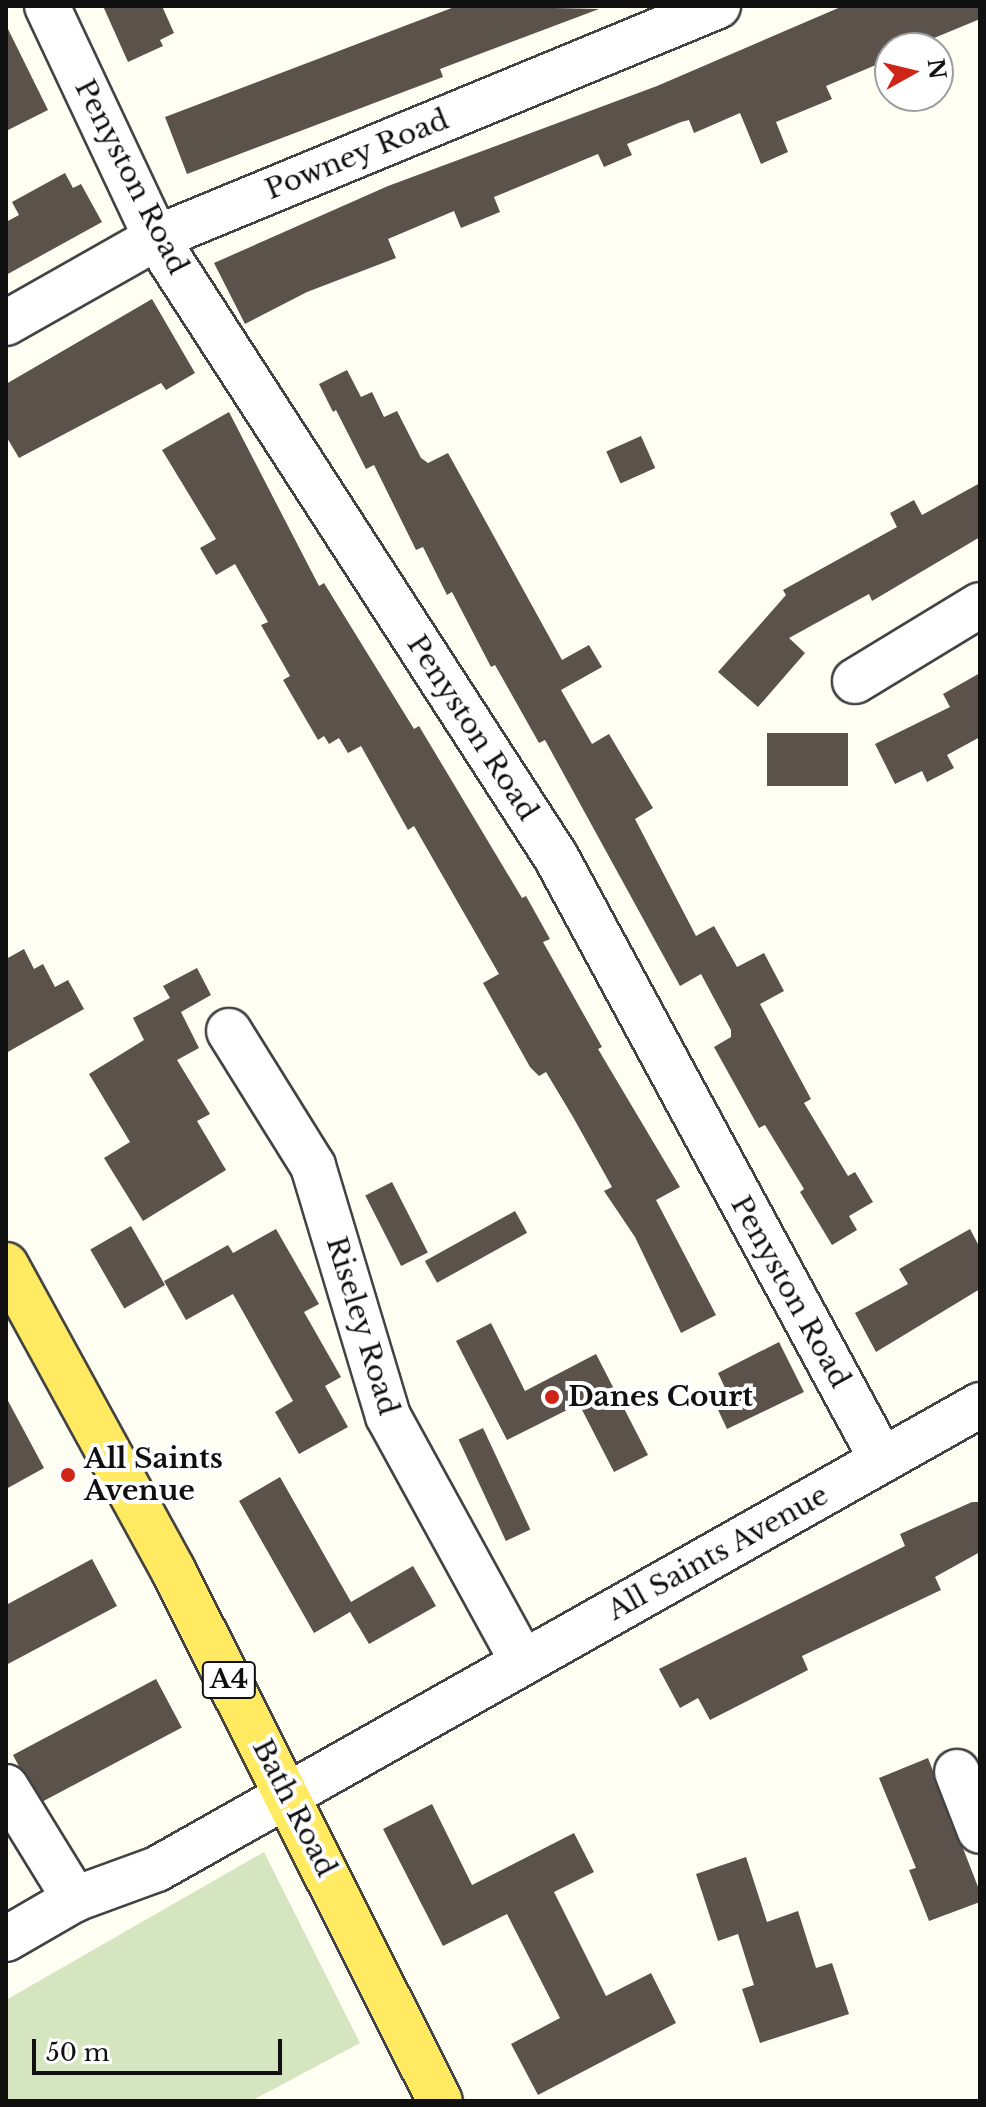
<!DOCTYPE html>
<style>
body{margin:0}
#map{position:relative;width:986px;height:2107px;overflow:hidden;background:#fffef2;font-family:"Libre Baskerville",serif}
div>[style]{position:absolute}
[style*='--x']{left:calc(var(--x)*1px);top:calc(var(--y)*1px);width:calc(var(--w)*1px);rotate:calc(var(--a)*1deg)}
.cemetery>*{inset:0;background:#d5e5c0}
.building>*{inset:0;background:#5a524b;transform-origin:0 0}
.roads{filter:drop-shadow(2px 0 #434343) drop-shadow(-2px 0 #434343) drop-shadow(0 2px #434343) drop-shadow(0 -2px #434343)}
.minor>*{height:44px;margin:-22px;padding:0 22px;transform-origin:22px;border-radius:22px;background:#fff}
.major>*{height:44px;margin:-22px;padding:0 22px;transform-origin:22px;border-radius:22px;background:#ffea62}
.dots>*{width:22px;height:22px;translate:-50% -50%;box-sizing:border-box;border:4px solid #fff;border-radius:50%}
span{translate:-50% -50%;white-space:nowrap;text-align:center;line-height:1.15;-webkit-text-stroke:8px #fff;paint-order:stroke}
.shield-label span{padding:2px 6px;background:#fff;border:2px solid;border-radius:6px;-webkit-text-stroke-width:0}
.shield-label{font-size:26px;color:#101010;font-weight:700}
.street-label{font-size:28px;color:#101010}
.poi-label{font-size:28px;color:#101010;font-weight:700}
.left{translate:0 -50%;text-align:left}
.frame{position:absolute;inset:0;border:8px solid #101010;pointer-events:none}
.north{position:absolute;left:874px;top:32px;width:80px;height:80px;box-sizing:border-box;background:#fff;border:2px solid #9f9f9f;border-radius:50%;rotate:82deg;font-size:22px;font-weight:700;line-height:32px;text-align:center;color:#101010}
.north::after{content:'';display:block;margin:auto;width:28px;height:36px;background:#cf2418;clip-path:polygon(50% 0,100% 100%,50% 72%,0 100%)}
.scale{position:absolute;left:32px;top:2039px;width:250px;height:36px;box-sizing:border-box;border:4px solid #101010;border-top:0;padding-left:10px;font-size:24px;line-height:28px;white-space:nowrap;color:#101010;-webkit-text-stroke:6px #fff;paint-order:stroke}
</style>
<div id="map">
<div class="cemetery">
<i style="clip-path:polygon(264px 1852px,360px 2043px,251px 2101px,6px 2101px,6px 2000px)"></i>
</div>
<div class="building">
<i style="clip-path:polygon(103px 6px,162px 6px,174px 33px,160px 40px,163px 46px,128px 62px)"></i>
<i style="clip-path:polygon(457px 6px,599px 9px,440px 69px,443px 77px,187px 174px,165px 117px)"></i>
<i style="clip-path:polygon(843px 6px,980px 6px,980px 19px,910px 48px,890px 48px,890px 59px,826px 86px,832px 99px,776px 122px,788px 152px,761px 164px,740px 113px,694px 133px,689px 120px,681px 122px,627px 144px,632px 155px,604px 167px,598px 154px,494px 197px,500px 212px,461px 228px,454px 211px,388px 239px,396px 258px,307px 292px,245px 324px,214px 263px,388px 186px,657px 86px)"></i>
<i style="clip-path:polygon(6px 25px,48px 110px,6px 131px)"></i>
<i style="clip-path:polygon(65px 173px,73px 188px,81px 184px,102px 222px,6px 275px,6px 222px,19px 215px,12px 202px)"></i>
<i style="clip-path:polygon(152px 299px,195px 373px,166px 390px,161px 383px,19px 458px,6px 436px,6px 384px)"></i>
<i style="clip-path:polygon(347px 370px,361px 397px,372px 392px,384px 417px,397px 411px,421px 458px,428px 463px,448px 453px,562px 660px,589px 645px,602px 667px,561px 690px,592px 744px,609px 734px,653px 808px,635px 819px,696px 936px,714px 926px,737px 967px,764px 953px,784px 991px,760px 1004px,811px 1099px,804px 1103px,848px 1176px,855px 1172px,873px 1202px,849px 1216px,857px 1230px,832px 1245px,800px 1192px,804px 1189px,765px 1125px,759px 1128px,714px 1047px,731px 1037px,731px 1030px,701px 974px,680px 986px,545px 740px,539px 743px,495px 665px,491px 667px,452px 592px,447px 595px,423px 547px,416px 550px,374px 465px,366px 469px,336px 410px,333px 412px,319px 384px)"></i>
<i style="clip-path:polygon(229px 412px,319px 586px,324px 583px,414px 729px,419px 726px,522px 898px,526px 896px,550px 939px,543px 942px,602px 1047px,598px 1049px,680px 1187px,656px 1200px,716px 1315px,681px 1333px,635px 1237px,604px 1191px,612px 1187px,573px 1117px,546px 1072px,539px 1076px,530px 1067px,483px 983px,499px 974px,414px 826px,408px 830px,361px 746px,348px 753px,339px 738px,329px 744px,324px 736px,318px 740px,283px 680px,290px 676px,261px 625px,268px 622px,235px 564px,216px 575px,200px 548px,216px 539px,162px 450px)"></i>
<i style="left:641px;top:436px;width:35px;height:38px;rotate:66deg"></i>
<i style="clip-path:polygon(980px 483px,980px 537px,872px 601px,869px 594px,789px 638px,805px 653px,758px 707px,718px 672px,786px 595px,783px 590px,897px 527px,890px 513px,914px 500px,922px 515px)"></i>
<i style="clip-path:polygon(980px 673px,980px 737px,947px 755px,954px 768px,927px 782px,922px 771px,895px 784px,875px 744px,950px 707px,943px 694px)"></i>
<i style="left:848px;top:733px;width:53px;height:81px;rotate:90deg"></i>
<i style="clip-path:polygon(24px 949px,34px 969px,43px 964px,55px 987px,68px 980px,84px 1009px,6px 1053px,6px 959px)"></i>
<i style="clip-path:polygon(197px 968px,211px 995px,181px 1012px,199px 1048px,177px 1060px,210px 1114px,197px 1121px,226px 1170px,143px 1221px,104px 1158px,130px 1142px,89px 1074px,144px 1040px,133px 1018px,170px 998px,163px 986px)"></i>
<i style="left:392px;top:1182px;width:79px;height:30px;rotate:63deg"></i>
<i style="left:515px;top:1211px;width:25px;height:103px;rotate:61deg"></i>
<i style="left:131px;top:1226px;width:68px;height:47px;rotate:60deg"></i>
<i style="clip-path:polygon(276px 1229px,319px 1304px,304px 1312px,341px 1377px,325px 1386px,348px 1427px,299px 1454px,275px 1412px,293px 1401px,233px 1294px,186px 1320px,164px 1281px,228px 1245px,233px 1253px)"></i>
<i style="clip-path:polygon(970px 1229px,980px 1248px,980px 1289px,876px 1352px,855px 1313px,908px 1284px,899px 1269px)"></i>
<i style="clip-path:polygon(491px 1323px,525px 1391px,596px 1354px,648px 1455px,614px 1472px,579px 1404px,507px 1440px,456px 1341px)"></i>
<i style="clip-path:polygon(779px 1342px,804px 1392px,727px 1429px,712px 1397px,726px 1390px,718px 1373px)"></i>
<i style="clip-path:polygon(6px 1397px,44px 1468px,6px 1489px)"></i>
<i style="left:483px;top:1428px;width:112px;height:27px;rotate:65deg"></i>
<i style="clip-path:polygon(280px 1477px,351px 1602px,413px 1566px,436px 1606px,369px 1644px,350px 1612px,314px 1633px,239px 1501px)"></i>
<i style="clip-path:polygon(972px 1502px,980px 1502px,980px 1552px,935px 1577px,941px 1590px,802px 1656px,808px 1670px,710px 1720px,698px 1698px,680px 1708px,659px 1669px,905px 1546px,900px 1534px)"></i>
<i style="clip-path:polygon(92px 1559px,117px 1606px,6px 1665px,6px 1605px)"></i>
<i style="left:156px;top:1679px;width:55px;height:162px;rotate:62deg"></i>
<i style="clip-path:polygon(928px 1758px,980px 1892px,980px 1902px,929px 1921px,909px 1870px,916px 1868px,879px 1778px)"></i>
<i style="clip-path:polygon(432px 1804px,472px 1885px,574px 1833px,594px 1872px,554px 1892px,606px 1996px,651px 1973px,676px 2023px,538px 2095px,511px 2044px,560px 2018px,507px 1914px,443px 1946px,383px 1829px)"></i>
<i style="clip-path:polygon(746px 1857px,767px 1922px,798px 1911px,816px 1968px,832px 1963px,849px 2014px,760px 2043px,742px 1989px,754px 1985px,738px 1934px,718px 1941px,696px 1874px)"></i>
</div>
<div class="roads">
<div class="minor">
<i style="--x:47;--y:6;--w:256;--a:64.8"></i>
<i style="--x:156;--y:238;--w:737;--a:57.13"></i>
<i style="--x:556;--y:857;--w:685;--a:61.6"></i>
<i style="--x:6;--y:323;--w:172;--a:-29.5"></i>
<i style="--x:156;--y:238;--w:608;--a:-22.43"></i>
<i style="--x:855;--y:681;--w:146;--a:-31.3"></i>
<i style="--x:229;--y:1031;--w:159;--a:58.1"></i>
<i style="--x:313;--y:1166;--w:261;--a:73.3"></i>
<i style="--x:388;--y:1416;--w:281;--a:61.3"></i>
<i style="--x:957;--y:1772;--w:63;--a:68.7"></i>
<i style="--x:6;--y:1787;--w:132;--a:58.4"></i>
<i style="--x:6;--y:1939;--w:80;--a:-30.1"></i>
<i style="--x:75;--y:1899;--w:87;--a:-20.1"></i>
<i style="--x:157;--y:1869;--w:945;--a:-29.41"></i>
</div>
<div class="major">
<i style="--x:6;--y:1265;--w:348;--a:61.3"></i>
<i style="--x:173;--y:1570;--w:594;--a:63.31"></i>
</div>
</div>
<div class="dots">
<i style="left:552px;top:1397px;background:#cf2418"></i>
<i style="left:68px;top:1475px;background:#cf2418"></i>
</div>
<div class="shield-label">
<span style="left:229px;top:1680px">A4</span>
</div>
<div class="street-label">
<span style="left:357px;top:155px;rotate:-22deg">Powney Road</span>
<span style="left:131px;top:177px;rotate:63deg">Penyston Road</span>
<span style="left:472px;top:728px;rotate:57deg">Penyston Road</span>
<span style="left:790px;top:1292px;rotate:61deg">Penyston Road</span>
<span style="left:362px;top:1326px;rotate:73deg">Riseley Road</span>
<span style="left:718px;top:1553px;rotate:-29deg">All Saints Avenue</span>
<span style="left:294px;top:1808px;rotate:63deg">Bath Road</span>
</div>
<div class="poi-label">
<span class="left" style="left:568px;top:1397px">Danes Court</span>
<span class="left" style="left:84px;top:1475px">All Saints<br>Avenue</span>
</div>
<div class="frame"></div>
<div class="north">N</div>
<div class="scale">50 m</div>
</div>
